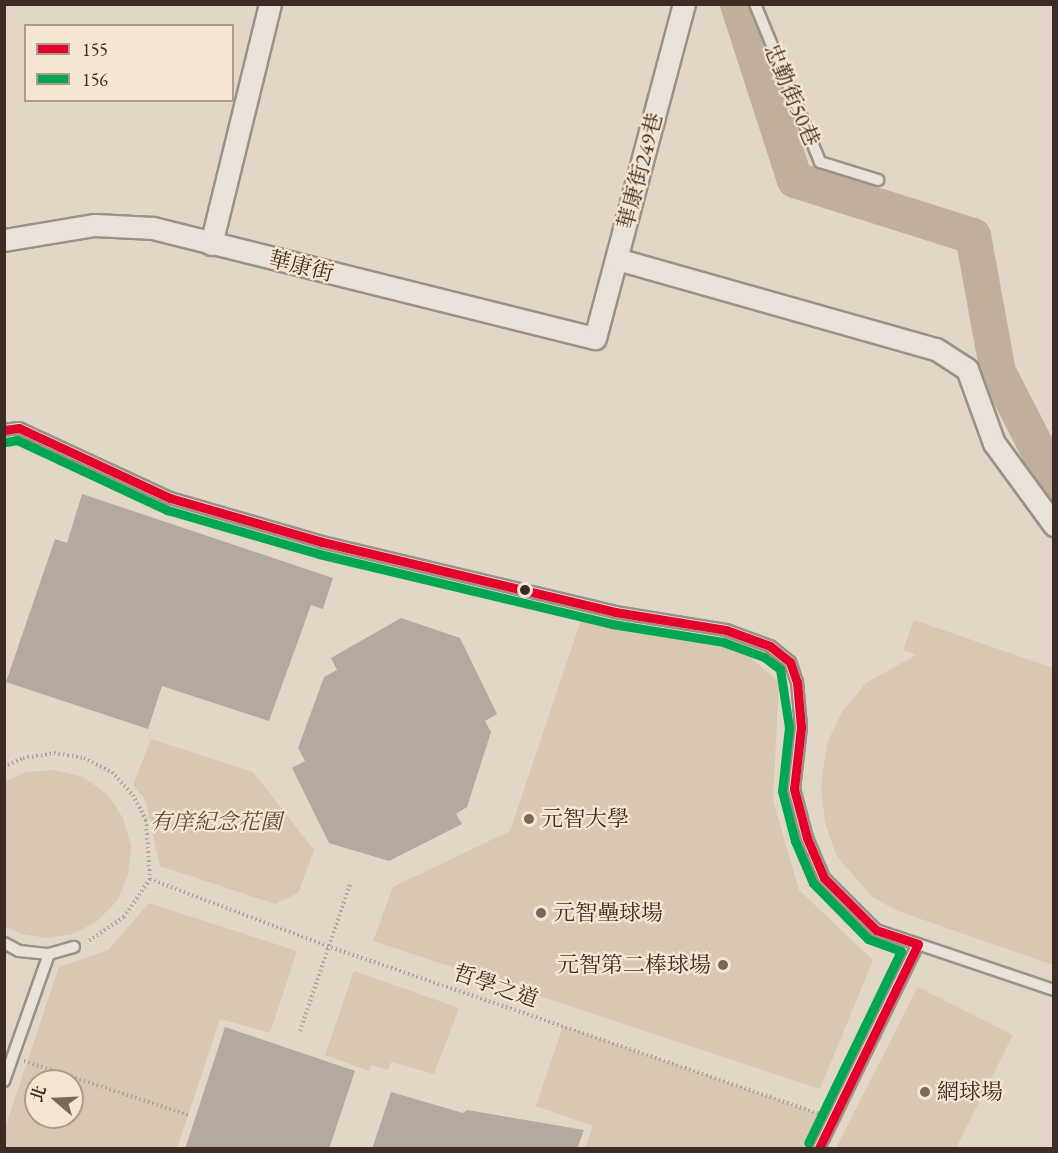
<!DOCTYPE html>
<meta charset="utf-8">
<style>
body{margin:0}
#map{position:relative;width:1058px;height:1153px;overflow:hidden;background:#e2d6c6;font-family:"EB Garamond","Noto Serif TC",serif}
div>[style]{position:absolute}
[style*='--x']{left:calc(var(--x)*1px);top:calc(var(--y)*1px);width:calc(var(--w)*1px);rotate:calc(var(--a)*1deg)}
.green>*{inset:0;background:#d8c7b1}
.river>*{height:36px;margin:-18px;padding:0 18px;transform-origin:18px;border-radius:18px;background:#c0af9a}
.building>*{inset:0;background:#b3a99f}
.path>*{height:4px;margin-top:-2px;transform-origin:0;background:repeating-linear-gradient(90deg,#aba59d 0 1.5px,transparent 0 4.5px)}
.roads{filter:drop-shadow(2px 0 #9a9187) drop-shadow(-2px 0 #9a9187) drop-shadow(0 2px #9a9187) drop-shadow(0 -2px #9a9187)}
.service>*{height:10px;margin:-5px;padding:0 5px;transform-origin:5px;border-radius:5px;background:#e8e2da}
.minor>*{height:21px;margin:-10.5px;padding:0 10.5px;transform-origin:10.5px;border-radius:10.5px;background:#e8e2da}
.bus-1>*{height:9px;margin:-4.5px;padding:0 4.5px;transform-origin:4.5px;border-radius:4.5px;background:#e4002b}
.bus-2>*{height:9px;margin:-4.5px;padding:0 4.5px;transform-origin:4.5px;border-radius:4.5px;background:#00a651}
.dots>*{width:16px;height:16px;translate:-50% -50%;box-sizing:border-box;border:3px solid #f4e6d2;border-radius:50%}
span{translate:-50% -50%;white-space:nowrap;text-align:center;line-height:1.15;-webkit-text-stroke:4.5px #f4e6d2;paint-order:stroke}
.street-label{font-size:22px;color:#3d2c24}
.poi-label{font-size:22px;color:#3d2c24}
.left{translate:0 -50%;text-align:left}
.right{translate:-100% -50%;text-align:right}
.park-label{font-size:22px;color:#5a493d;font-style:italic}
.frame{position:absolute;inset:0;border:6px solid #3d2c24;pointer-events:none}
.legend{position:absolute;left:24px;top:24px;width:210px;height:78px;box-sizing:border-box;background:#f4e6d2;border:2px solid #ab9c8c;margin:0;padding:8px 10px;list-style:none;font-size:18px;color:#3d2c24}
.legend li{display:flex;align-items:center;gap:12px;height:30px}
.legend b{width:30px;border:2px solid #ab9c8c}
.north{position:absolute;left:24px;top:1069px;width:60px;height:60px;box-sizing:border-box;background:#f4e6d2;border:2px solid #ab9c8c;border-radius:50%;rotate:289deg;font-size:16px;font-weight:700;line-height:24px;text-align:center;color:#3d2c24}
.north::after{content:'';display:block;margin:auto;width:21px;height:27px;background:#77685d;clip-path:polygon(50% 0,100% 100%,50% 72%,0 100%)}
</style>
<div id="map">
<div class="green">
<i style="clip-path:polygon(582px 617px,743px 651px,779px 682px,773px 800px,799px 890px,873px 960px,820px 1089px,373px 941px,393px 887px,510px 831px)"></i>
<i style="clip-path:polygon(914px 620px,1053px 668px,1053px 965px,898px 911px,872px 897px,836px 855px,825px 822px,821px 788px,827px 743px,842px 712px,866px 683px,916px 655px,903px 650px)"></i>
<i style="clip-path:polygon(151px 739px,253px 772px,314px 850px,298px 893px,275px 904px,160px 866px,145px 799px,133px 785px)"></i>
<i style="clip-path:polygon(55px 770px,83px 777px,107px 794px,123px 818px,131px 846px,128px 875px,117px 901px,96px 922px,73px 934px,47px 938px,21px 934px,5px 926px,4px 782px,26px 772px)"></i>
<i style="clip-path:polygon(evenodd,149px 903px,297px 951px,270px 1033px,220px 1019px,177px 1148px,5px 1148px,5px 1128px,59px 967px,108px 950px,149px 903px,36px 1081px,72px 1081px,72px 1117px,36px 1117px,36px 1081px)"></i>
<i style="clip-path:polygon(354px 971px,459px 1008px,434px 1074px,391px 1062px,388px 1070px,372px 1065px,369px 1071px,325px 1055px)"></i>
<i style="clip-path:polygon(918px 987px,1013px 1035px,956px 1148px,836px 1148px)"></i>
<i style="clip-path:polygon(563px 1026px,834px 1119px,819px 1148px,585px 1148px,593px 1126px,536px 1106px)"></i>
</div>
<div class="river">
<i style="--x:738;--y:4;--w:185;--a:72.1"></i>
<i style="--x:795;--y:180;--w:187;--a:17.5"></i>
<i style="--x:973;--y:236;--w:138;--a:79.6"></i>
<i style="--x:998;--y:372;--w:123;--a:62.8"></i>
</div>
<div class="building">
<i style="clip-path:polygon(82px 494px,333px 578px,323px 609px,311px 605px,269px 721px,162px 686px,148px 729px,6px 682px,55px 539px,67px 543px)"></i>
<i style="clip-path:polygon(401px 618px,460px 638px,497px 714px,485px 721px,491px 732px,467px 807px,456px 814px,462px 824px,389px 861px,329px 843px,292px 768px,305px 761px,298px 748px,324px 677px,337px 670px,331px 658px)"></i>
<i style="clip-path:polygon(225px 1027px,355px 1071px,329px 1149px,185px 1149px)"></i>
<i style="clip-path:polygon(391px 1092px,463px 1113px,467px 1110px,584px 1130px,577px 1149px,372px 1149px)"></i>
</div>
<div class="path">
<i style="--x:4;--y:767;--w:21;--a:-25"></i>
<i style="--x:23;--y:758;--w:31;--a:-9"></i>
<i style="--x:54;--y:753;--w:30;--a:9"></i>
<i style="--x:84;--y:758;--w:31;--a:27"></i>
<i style="--x:112;--y:772;--w:31;--a:48"></i>
<i style="--x:133;--y:795;--w:28;--a:63"></i>
<i style="--x:146;--y:820;--w:59;--a:86.1"></i>
<i style="--x:150;--y:879;--w:46;--a:124.4"></i>
<i style="--x:124;--y:917;--w:45;--a:146"></i>
<i style="--x:150;--y:879;--w:189;--a:20.7"></i>
<i style="--x:327;--y:946;--w:521;--a:18.82"></i>
<i style="--x:300;--y:1031;--w:155;--a:-71.2"></i>
<i style="--x:24;--y:1061;--w:173;--a:18.2"></i>
</div>
<div class="roads">
<div class="service">
<i style="--x:755;--y:4;--w:171;--a:67.6"></i>
<i style="--x:820;--y:162;--w:61;--a:17.2"></i>
<i style="--x:4;--y:430;--w:15;--a:-8"></i>
<i style="--x:19;--y:428;--w:166;--a:24.9"></i>
<i style="--x:170;--y:498;--w:158;--a:16.1"></i>
<i style="--x:322;--y:542;--w:301;--a:13.4"></i>
<i style="--x:615;--y:612;--w:112;--a:9.2"></i>
<i style="--x:726;--y:630;--w:47;--a:20"></i>
<i style="--x:770;--y:646;--w:26;--a:39"></i>
<i style="--x:790;--y:662;--w:21;--a:71"></i>
<i style="--x:797;--y:682;--w:45;--a:84.9"></i>
<i style="--x:801;--y:727;--w:62;--a:96.4"></i>
<i style="--x:794;--y:789;--w:51;--a:75.1"></i>
<i style="--x:807;--y:838;--w:43;--a:67"></i>
<i style="--x:824;--y:878;--w:74;--a:45"></i>
<i style="--x:876;--y:930;--w:44;--a:18.4"></i>
<i style="--x:918;--y:944;--w:227;--a:115.9"></i>
<i style="--x:4;--y:943;--w:17;--a:28"></i>
<i style="--x:19;--y:951;--w:30;--a:6"></i>
<i style="--x:49;--y:954;--w:26;--a:-16"></i>
<i style="--x:918;--y:944;--w:144;--a:18.7"></i>
<i style="--x:4;--y:1081;--w:135;--a:-70.5"></i>
</div>
<div class="minor">
<i style="--x:4;--y:240;--w:92;--a:-9.4"></i>
<i style="--x:95;--y:225;--w:58;--a:3"></i>
<i style="--x:153;--y:228;--w:455;--a:14"></i>
<i style="--x:595;--y:338;--w:346;--a:-75.1"></i>
<i style="--x:211;--y:244;--w:247;--a:-76.2"></i>
<i style="--x:617;--y:259;--w:331;--a:15.8"></i>
<i style="--x:936;--y:349;--w:37;--a:33"></i>
<i style="--x:967;--y:369;--w:79;--a:70"></i>
<i style="--x:994;--y:443;--w:102;--a:53.8"></i>
</div>
</div>
<div class="bus-1">
<i style="--x:4;--y:430;--w:15;--a:-8"></i>
<i style="--x:19;--y:428;--w:166;--a:24.9"></i>
<i style="--x:170;--y:498;--w:158;--a:16.1"></i>
<i style="--x:322;--y:542;--w:301;--a:13.4"></i>
<i style="--x:615;--y:612;--w:112;--a:9.2"></i>
<i style="--x:726;--y:630;--w:47;--a:20"></i>
<i style="--x:770;--y:646;--w:26;--a:39"></i>
<i style="--x:790;--y:662;--w:21;--a:71"></i>
<i style="--x:797;--y:682;--w:45;--a:84.9"></i>
<i style="--x:801;--y:727;--w:62;--a:96.4"></i>
<i style="--x:794;--y:789;--w:51;--a:75.1"></i>
<i style="--x:807;--y:838;--w:43;--a:67"></i>
<i style="--x:824;--y:878;--w:74;--a:45"></i>
<i style="--x:876;--y:930;--w:44;--a:18.4"></i>
<i style="--x:918;--y:944;--w:227;--a:115.9"></i>
</div>
<div class="bus-2">
<i style="--x:6;--y:442;--w:11;--a:-10"></i>
<i style="--x:17;--y:440;--w:166;--a:25"></i>
<i style="--x:167;--y:510;--w:158;--a:16.1"></i>
<i style="--x:319;--y:554;--w:301;--a:13.4"></i>
<i style="--x:612;--y:624;--w:112;--a:9.2"></i>
<i style="--x:723;--y:642;--w:44;--a:20.1"></i>
<i style="--x:764;--y:657;--w:20;--a:37"></i>
<i style="--x:780;--y:669;--w:59;--a:81.2"></i>
<i style="--x:789;--y:727;--w:64;--a:96.2"></i>
<i style="--x:782;--y:791;--w:52;--a:75.4"></i>
<i style="--x:795;--y:841;--w:46;--a:66.8"></i>
<i style="--x:813;--y:883;--w:78;--a:45.5"></i>
<i style="--x:868;--y:939;--w:35;--a:20"></i>
<i style="--x:901;--y:951;--w:213;--a:115.8"></i>
</div>
<div class="dots">
<i style="left:525px;top:590px;background:#3d2c24"></i>
<i style="left:529px;top:819px;background:#77685d"></i>
<i style="left:541px;top:913px;background:#77685d"></i>
<i style="left:723px;top:965px;background:#77685d"></i>
<i style="left:925px;top:1092px;background:#77685d"></i>
</div>
<div class="street-label">
<span style="left:792px;top:95px;rotate:67deg">忠勤街50巷</span>
<span style="left:640px;top:171px;rotate:-75deg">華康街249巷</span>
<span style="left:301px;top:266px;rotate:14deg">華康街</span>
<span style="left:496px;top:986px;rotate:19deg">哲學之道</span>
</div>
<div class="poi-label">
<span class="left" style="left:541px;top:819px">元智大學</span>
<span class="left" style="left:553px;top:913px">元智壘球場</span>
<span class="right" style="left:711px;top:965px">元智第二棒球場</span>
<span class="left" style="left:937px;top:1092px">網球場</span>
</div>
<div class="park-label">
<span style="left:216px;top:822px">有庠紀念花園</span>
</div>
<div class="frame"></div>
<ul class="legend">
<li><b style="height:8px;background:#e4002b"></b>155</li>
<li><b style="height:8px;background:#00a651"></b>156</li>
</ul>
<div class="north">北</div>
</div>
